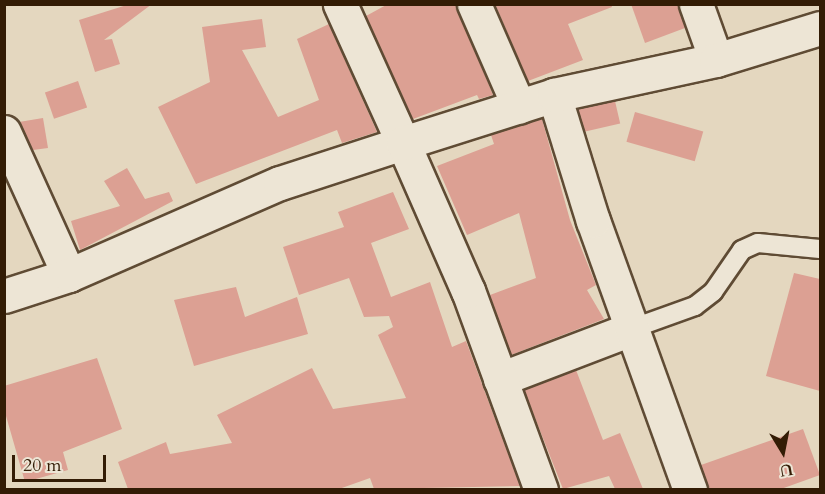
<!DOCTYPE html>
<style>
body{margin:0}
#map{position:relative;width:825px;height:494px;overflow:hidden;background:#e4d7bf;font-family:Cardo,serif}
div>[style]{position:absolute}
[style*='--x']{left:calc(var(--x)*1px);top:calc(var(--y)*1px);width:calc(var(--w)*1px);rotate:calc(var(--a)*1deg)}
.building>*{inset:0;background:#dca093;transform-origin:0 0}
.roads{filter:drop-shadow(2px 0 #5f4b34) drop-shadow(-2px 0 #5f4b34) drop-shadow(0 2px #5f4b34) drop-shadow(0 -2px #5f4b34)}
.service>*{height:18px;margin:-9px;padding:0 9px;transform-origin:9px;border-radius:9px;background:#ede5d5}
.minor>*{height:33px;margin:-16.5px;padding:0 16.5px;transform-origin:16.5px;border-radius:16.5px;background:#ede5d5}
span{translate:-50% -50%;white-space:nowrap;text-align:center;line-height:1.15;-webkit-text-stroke:4.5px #ede5d5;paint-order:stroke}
.frame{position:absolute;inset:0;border:6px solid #331c05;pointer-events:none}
.north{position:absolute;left:753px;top:422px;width:60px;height:60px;-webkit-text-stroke:4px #ede5d5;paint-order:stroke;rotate:170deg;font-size:16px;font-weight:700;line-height:24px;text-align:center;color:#331c05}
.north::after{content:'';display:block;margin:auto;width:21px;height:27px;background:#331c05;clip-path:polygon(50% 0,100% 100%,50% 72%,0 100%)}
.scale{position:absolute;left:12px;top:455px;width:94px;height:27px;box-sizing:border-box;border:3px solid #331c05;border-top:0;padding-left:8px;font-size:18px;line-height:21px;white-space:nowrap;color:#331c05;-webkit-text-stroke:4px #ede5d5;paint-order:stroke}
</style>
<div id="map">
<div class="building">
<i style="clip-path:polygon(130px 4px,152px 4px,104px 40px,112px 39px,120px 64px,95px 72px,79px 20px)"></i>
<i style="clip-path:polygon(388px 4px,456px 4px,493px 95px,479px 99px,477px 95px,413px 119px,366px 16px)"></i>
<i style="clip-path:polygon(495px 4px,611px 4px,612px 7px,568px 24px,583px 60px,528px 81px)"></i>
<i style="clip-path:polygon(631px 4px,678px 4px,685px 28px,645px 43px)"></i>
<i style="clip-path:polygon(262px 19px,266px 47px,242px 50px,278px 117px,319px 100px,297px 39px,329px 24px,377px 132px,342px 143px,337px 130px,196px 184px,158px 107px,210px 82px,202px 27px)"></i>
<i style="left:78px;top:81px;width:28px;height:35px;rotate:71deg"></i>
<i style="left:615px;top:101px;width:23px;height:38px;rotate:77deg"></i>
<i style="left:635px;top:112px;width:71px;height:31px;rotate:16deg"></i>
<i style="clip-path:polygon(43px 118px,48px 148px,33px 150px,19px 122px)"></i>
<i style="clip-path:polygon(542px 119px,570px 220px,596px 285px,587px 290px,604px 319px,511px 355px,490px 295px,536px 278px,519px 213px,467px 235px,437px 166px,494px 144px,491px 135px)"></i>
<i style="clip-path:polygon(127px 168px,145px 199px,169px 192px,173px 201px,80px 250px,71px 221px,120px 206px,104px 181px)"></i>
<i style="clip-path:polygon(393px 192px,409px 229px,371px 243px,391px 297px,430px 282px,452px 347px,466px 341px,520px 486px,374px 489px,370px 478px,339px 489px,128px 489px,118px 462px,166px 442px,170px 454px,232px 443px,217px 415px,312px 368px,333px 409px,406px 398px,378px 335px,393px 327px,389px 316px,364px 317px,349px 278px,299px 295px,283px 247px,344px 227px,338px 212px)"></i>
<i style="clip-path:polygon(794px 273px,820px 279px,820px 391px,766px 376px)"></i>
<i style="clip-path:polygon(236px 287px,245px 317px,297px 297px,308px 334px,194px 366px,174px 300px)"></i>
<i style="clip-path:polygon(97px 358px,122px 429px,63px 452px,68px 470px,25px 482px,4px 409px,4px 386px)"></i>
<i style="clip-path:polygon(576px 370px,603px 440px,620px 433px,643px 489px,615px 489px,609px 476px,563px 489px,524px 390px)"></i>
<i style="clip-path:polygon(803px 429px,820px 475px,781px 489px,708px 489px,701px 465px)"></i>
</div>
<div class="roads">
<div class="service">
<i style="--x:631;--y:329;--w:68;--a:-19.8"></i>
<i style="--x:695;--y:306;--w:23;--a:-38"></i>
<i style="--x:713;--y:292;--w:51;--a:-55.4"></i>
<i style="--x:742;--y:250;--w:17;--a:-24"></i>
<i style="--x:758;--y:243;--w:62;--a:5.5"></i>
</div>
<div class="minor">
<i style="--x:474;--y:4;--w:112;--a:66.4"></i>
<i style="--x:696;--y:4;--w:59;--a:70.3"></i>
<i style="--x:4;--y:132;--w:157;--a:65.6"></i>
<i style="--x:4;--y:296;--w:68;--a:-17.9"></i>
<i style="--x:69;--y:275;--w:230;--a:-23.6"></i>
<i style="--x:280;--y:183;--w:129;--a:-18"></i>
<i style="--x:403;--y:143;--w:153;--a:-114.4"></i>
<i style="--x:500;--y:379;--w:140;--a:-20.9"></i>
<i style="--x:541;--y:490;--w:212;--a:-110.1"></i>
<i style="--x:468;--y:291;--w:162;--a:-113.7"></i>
<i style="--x:403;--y:143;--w:158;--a:-17.6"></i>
<i style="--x:690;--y:490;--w:286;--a:-109.8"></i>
<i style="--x:593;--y:221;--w:132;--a:-107.2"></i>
<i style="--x:554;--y:95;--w:166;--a:-12.2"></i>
<i style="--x:716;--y:60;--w:109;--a:-17.1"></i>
</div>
</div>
<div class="frame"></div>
<div class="north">U</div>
<div class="scale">20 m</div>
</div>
